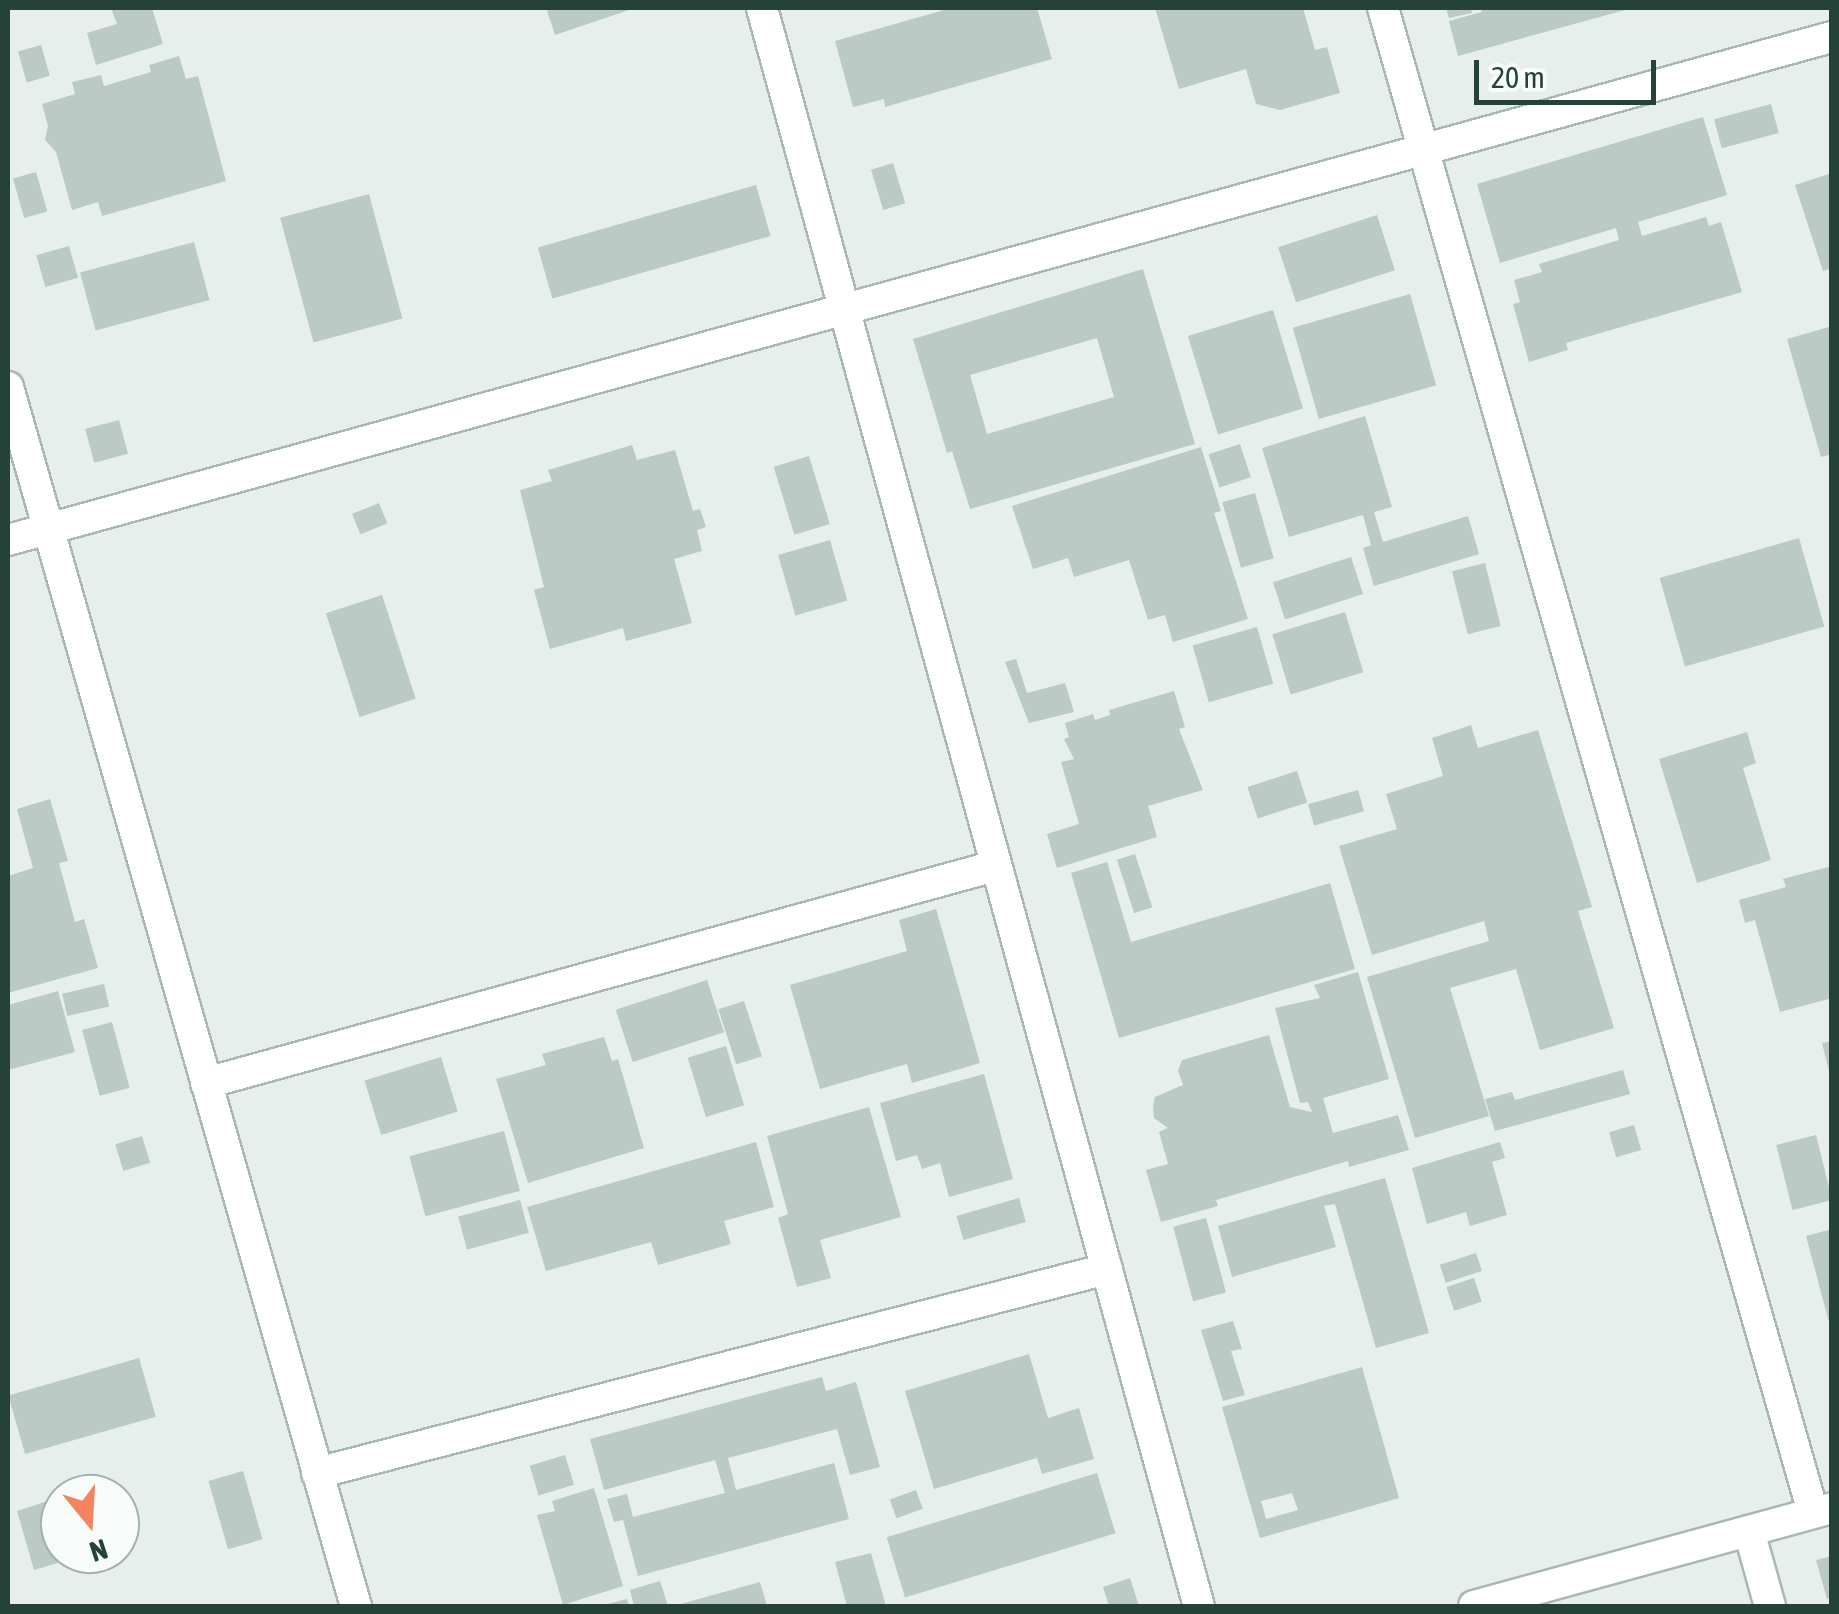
<!DOCTYPE html>
<style>
body{margin:0}
#map{position:relative;width:1839px;height:1614px;overflow:hidden;background:#e6efeb;font-family:"Asap Condensed",sans-serif}
div>[style]{position:absolute}
[style*='--x']{left:calc(var(--x)*1px);top:calc(var(--y)*1px);width:calc(var(--w)*1px);rotate:calc(var(--a)*1deg)}
.building>*{inset:0;background:#bbcac4;transform-origin:0 0}
.roads{filter:drop-shadow(2px 0 #a8b8b2) drop-shadow(-2px 0 #a8b8b2) drop-shadow(0 2px #a8b8b2) drop-shadow(0 -2px #a8b8b2)}
.minor>*{height:30px;margin:-15px;padding:0 15px;transform-origin:15px;border-radius:15px;background:#fff}
span{translate:-50% -50%;white-space:nowrap;text-align:center;line-height:1.15;-webkit-text-stroke:10px #f7fbf9;paint-order:stroke}
.frame{position:absolute;inset:0;border:10px solid #24423a;pointer-events:none}
.north{position:absolute;left:40px;top:1474px;width:100px;height:100px;box-sizing:border-box;background:#f7fbf9;border:2px solid #a3b1ad;border-radius:50%;rotate:162deg;font-size:28px;font-weight:700;line-height:40px;text-align:center;color:#24423a}
.north::after{content:'';display:block;margin:auto;width:35px;height:45px;background:#f4845f;clip-path:polygon(50% 0,100% 100%,50% 72%,0 100%)}
.scale{position:absolute;left:1474px;top:60px;width:182px;height:45px;box-sizing:border-box;border:5px solid #24423a;border-top:0;padding-left:12px;font-size:30px;line-height:35px;white-space:nowrap;color:#24423a;-webkit-text-stroke:8px #f7fbf9;paint-order:stroke}
</style>
<div id="map">
<div class="building">
<i style="clip-path:polygon(111px 8px,152px 8px,163px 44px,96px 65px,87px 33px,117px 24px)"></i>
<i style="clip-path:polygon(546px 8px,635px 8px,555px 35px)"></i>
<i style="clip-path:polygon(951px 8px,1037px 8px,1052px 59px,885px 107px,884px 99px,853px 107px,835px 41px)"></i>
<i style="clip-path:polygon(1155px 8px,1303px 8px,1315px 50px,1327px 47px,1340px 93px,1280px 110px,1256px 104px,1246px 69px,1179px 89px)"></i>
<i style="clip-path:polygon(1446px 8px,1471px 8px,1472px 13px,1449px 18px)"></i>
<i style="clip-path:polygon(1480px 8px,1629px 8px,1629px 9px,1458px 56px,1449px 21px,1482px 12px)"></i>
<i style="left:41px;top:45px;width:32px;height:24px;rotate:74deg"></i>
<i style="clip-path:polygon(179px 56px,186px 79px,198px 76px,226px 181px,102px 216px,98px 202px,72px 210px,56px 152px,45px 140px,48px 126px,42px 104px,75px 94px,72px 82px,101px 75px,104px 86px,151px 72px,149px 65px)"></i>
<i style="left:1771px;top:104px;width:30px;height:59px;rotate:75deg"></i>
<i style="clip-path:polygon(1703px 117px,1727px 195px,1638px 222px,1642px 236px,1706px 217px,1709px 226px,1721px 222px,1742px 292px,1566px 343px,1568px 350px,1529px 362px,1513px 304px,1520px 302px,1514px 280px,1542px 272px,1539px 264px,1619px 240px,1616px 228px,1500px 263px,1477px 184px)"></i>
<i style="left:893px;top:163px;width:42px;height:23px;rotate:73deg"></i>
<i style="left:36px;top:172px;width:41px;height:24px;rotate:74deg"></i>
<i style="clip-path:polygon(1832px 173px,1832px 268px,1823px 271px,1795px 185px)"></i>
<i style="left:756px;top:185px;width:53px;height:227px;rotate:74deg"></i>
<i style="left:369px;top:194px;width:129px;height:92px;rotate:75deg"></i>
<i style="left:1377px;top:215px;width:58px;height:104px;rotate:72deg"></i>
<i style="left:194px;top:242px;width:60px;height:118px;rotate:75deg"></i>
<i style="left:69px;top:246px;width:33px;height:34px;rotate:74deg"></i>
<i style="clip-path:polygon(evenodd,1143px 269px,1195px 444px,970px 509px,952px 451px,947px 453px,913px 339px,1143px 269px,1097px 338px,1114px 397px,987px 434px,970px 375px,1097px 338px)"></i>
<i style="left:1410px;top:294px;width:95px;height:122px;rotate:74deg"></i>
<i style="left:1273px;top:310px;width:103px;height:89px;rotate:73deg"></i>
<i style="clip-path:polygon(1832px 326px,1832px 454px,1821px 457px,1787px 339px)"></i>
<i style="clip-path:polygon(1365px 416px,1392px 507px,1374px 512px,1383px 542px,1468px 516px,1479px 554px,1374px 586px,1363px 548px,1371px 545px,1363px 515px,1289px 537px,1262px 448px)"></i>
<i style="left:119px;top:420px;width:35px;height:35px;rotate:75deg"></i>
<i style="left:1240px;top:444px;width:35px;height:33px;rotate:72deg"></i>
<i style="clip-path:polygon(632px 445px,637px 460px,675px 450px,693px 511px,700px 509px,706px 527px,697px 530px,702px 551px,674px 559px,692px 623px,626px 641px,623px 628px,550px 649px,534px 590px,544px 587px,520px 490px,552px 481px,548px 470px)"></i>
<i style="clip-path:polygon(1201px 447px,1221px 511px,1214px 513px,1248px 619px,1173px 642px,1165px 615px,1148px 620px,1129px 560px,1074px 577px,1068px 558px,1033px 569px,1012px 506px)"></i>
<i style="left:809px;top:456px;width:71px;height:37px;rotate:73deg"></i>
<i style="left:1255px;top:493px;width:68px;height:34px;rotate:74deg"></i>
<i style="left:379px;top:503px;width:22px;height:29px;rotate:68deg"></i>
<i style="left:1799px;top:538px;width:92px;height:145px;rotate:74deg"></i>
<i style="left:830px;top:540px;width:63px;height:54px;rotate:74deg"></i>
<i style="left:1351px;top:557px;width:39px;height:82px;rotate:72deg"></i>
<i style="left:1485px;top:563px;width:65px;height:34px;rotate:76deg"></i>
<i style="left:382px;top:595px;width:109px;height:59px;rotate:72deg"></i>
<i style="left:1345px;top:612px;width:63px;height:76px;rotate:73deg"></i>
<i style="left:1257px;top:627px;width:59px;height:67px;rotate:74deg"></i>
<i style="clip-path:polygon(1016px 659px,1027px 693px,1065px 683px,1074px 712px,1029px 723px,1005px 662px)"></i>
<i style="clip-path:polygon(1174px 691px,1185px 727px,1179px 729px,1203px 790px,1148px 806px,1157px 837px,1057px 868px,1047px 834px,1079px 824px,1061px 762px,1074px 759px,1064px 739px,1069px 737px,1065px 723px,1093px 714px,1095px 720px,1110px 715px,1109px 710px)"></i>
<i style="clip-path:polygon(1471px 725px,1478px 748px,1538px 730px,1592px 907px,1578px 911px,1614px 1028px,1540px 1050px,1516px 969px,1450px 988px,1489px 1116px,1415px 1138px,1367px 977px,1489px 941px,1484px 921px,1372px 955px,1339px 846px,1397px 829px,1386px 794px,1443px 776px,1432px 738px)"></i>
<i style="clip-path:polygon(1747px 732px,1756px 763px,1743px 768px,1771px 860px,1697px 883px,1659px 759px)"></i>
<i style="left:1297px;top:771px;width:33px;height:52px;rotate:72deg"></i>
<i style="left:1358px;top:790px;width:22px;height:52px;rotate:74deg"></i>
<i style="clip-path:polygon(50px 799px,68px 861px,59px 863px,75px 922px,84px 919px,98px 968px,8px 993px,8px 876px,33px 868px,17px 809px)"></i>
<i style="left:1135px;top:854px;width:56px;height:19px;rotate:72deg"></i>
<i style="clip-path:polygon(1107px 862px,1131px 942px,1330px 883px,1355px 969px,1119px 1038px,1071px 873px)"></i>
<i style="clip-path:polygon(1832px 866px,1832px 998px,1780px 1012px,1755px 920px,1745px 923px,1739px 900px,1786px 887px,1783px 879px)"></i>
<i style="clip-path:polygon(936px 909px,980px 1063px,912px 1083px,907px 1064px,820px 1089px,790px 985px,907px 951px,899px 920px)"></i>
<i style="clip-path:polygon(1358px 972px,1389px 1079px,1323px 1098px,1333px 1133px,1398px 1115px,1409px 1150px,1349px 1167px,1348px 1161px,1216px 1200px,1218px 1206px,1161px 1222px,1146px 1170px,1168px 1164px,1159px 1132px,1168px 1128px,1154px 1118px,1153px 1106px,1155px 1097px,1183px 1085px,1178px 1071px,1182px 1060px,1269px 1035px,1290px 1107px,1312px 1112px,1308px 1102px,1300px 1103px,1275px 1008px,1320px 998px,1314px 985px)"></i>
<i style="left:707px;top:980px;width:55px;height:96px;rotate:72deg"></i>
<i style="left:104px;top:984px;width:23px;height:43px;rotate:77deg"></i>
<i style="clip-path:polygon(58px 991px,75px 1052px,8px 1070px,8px 1005px)"></i>
<i style="left:744px;top:1001px;width:58px;height:27px;rotate:72deg"></i>
<i style="left:112px;top:1022px;width:68px;height:31px;rotate:75deg"></i>
<i style="clip-path:polygon(604px 1037px,612px 1061px,618px 1059px,644px 1148px,528px 1183px,496px 1079px,546px 1065px,542px 1054px)"></i>
<i style="clip-path:polygon(1832px 1041px,1832px 1074px,1830px 1075px,1822px 1043px)"></i>
<i style="left:726px;top:1046px;width:62px;height:40px;rotate:73deg"></i>
<i style="left:441px;top:1057px;width:57px;height:80px;rotate:73deg"></i>
<i style="clip-path:polygon(1623px 1070px,1630px 1094px,1495px 1131px,1485px 1099px,1512px 1092px,1515px 1100px)"></i>
<i style="clip-path:polygon(984px 1074px,1013px 1179px,949px 1197px,940px 1163px,922px 1169px,917px 1155px,896px 1161px,880px 1103px)"></i>
<i style="clip-path:polygon(869px 1107px,901px 1217px,820px 1240px,831px 1278px,797px 1287px,778px 1218px,788px 1214px,767px 1136px)"></i>
<i style="left:1634px;top:1125px;width:26px;height:26px;rotate:74deg"></i>
<i style="left:504px;top:1131px;width:62px;height:98px;rotate:75deg"></i>
<i style="left:1816px;top:1135px;width:67px;height:41px;rotate:76deg"></i>
<i style="left:142px;top:1136px;width:28px;height:28px;rotate:73deg"></i>
<i style="clip-path:polygon(756px 1142px,774px 1207px,724px 1221px,731px 1244px,658px 1265px,651px 1242px,546px 1271px,527px 1207px)"></i>
<i style="clip-path:polygon(1500px 1142px,1505px 1158px,1492px 1162px,1507px 1215px,1470px 1226px,1466px 1212px,1427px 1224px,1412px 1168px)"></i>
<i style="clip-path:polygon(1385px 1178px,1429px 1333px,1376px 1348px,1335px 1204px,1324px 1206px,1336px 1247px,1232px 1277px,1218px 1226px)"></i>
<i style="left:1019px;top:1198px;width:25px;height:65px;rotate:74deg"></i>
<i style="left:520px;top:1200px;width:34px;height:64px;rotate:75deg"></i>
<i style="left:1206px;top:1218px;width:77px;height:34px;rotate:75deg"></i>
<i style="clip-path:polygon(1832px 1229px,1832px 1326px,1830px 1326px,1806px 1236px)"></i>
<i style="left:1476px;top:1253px;width:19px;height:38px;rotate:72deg"></i>
<i style="left:1474px;top:1278px;width:25px;height:29px;rotate:72deg"></i>
<i style="clip-path:polygon(1233px 1321px,1242px 1349px,1231px 1351px,1245px 1395px,1223px 1401px,1201px 1330px)"></i>
<i style="clip-path:polygon(1029px 1354px,1048px 1418px,1079px 1408px,1094px 1459px,1042px 1474px,1037px 1458px,934px 1489px,905px 1391px)"></i>
<i style="left:139px;top:1358px;width:61px;height:136px;rotate:74deg"></i>
<i style="clip-path:polygon(evenodd,1362px 1367px,1399px 1498px,1260px 1538px,1222px 1407px,1362px 1367px,1292px 1493px,1298px 1510px,1266px 1519px,1261px 1501px,1292px 1493px)"></i>
<i style="clip-path:polygon(822px 1377px,826px 1391px,856px 1382px,880px 1467px,850px 1475px,837px 1429px,728px 1458px,736px 1490px,834px 1463px,849px 1519px,638px 1576px,623px 1520px,614px 1522px,607px 1499px,627px 1494px,633px 1517px,725px 1493px,715px 1460px,604px 1490px,590px 1439px)"></i>
<i style="left:565px;top:1455px;width:31px;height:37px;rotate:73deg"></i>
<i style="left:243px;top:1471px;width:71px;height:36px;rotate:74deg"></i>
<i style="left:1097px;top:1473px;width:63px;height:220px;rotate:73deg"></i>
<i style="clip-path:polygon(594px 1488px,623px 1586px,563px 1605px,537px 1515px,555px 1511px,552px 1501px)"></i>
<i style="left:916px;top:1490px;width:20px;height:28px;rotate:70deg"></i>
<i style="clip-path:polygon(60px 1497px,60px 1554px,85px 1555px,34px 1570px,17px 1511px)"></i>
<i style="clip-path:polygon(871px 1553px,886px 1606px,847px 1606px,835px 1562px)"></i>
<i style="clip-path:polygon(1832px 1556px,1832px 1598px,1827px 1599px,1816px 1560px)"></i>
<i style="clip-path:polygon(1130px 1578px,1139px 1606px,1109px 1606px,1103px 1587px)"></i>
<i style="clip-path:polygon(660px 1581px,668px 1606px,634px 1606px,630px 1590px)"></i>
<i style="clip-path:polygon(760px 1582px,767px 1606px,677px 1606px,677px 1605px)"></i>
<i style="clip-path:polygon(627px 1599px,629px 1606px,604px 1606px,604px 1605px)"></i>
</div>
<div class="roads">
<div class="minor">
<i style="--x:762;--y:8;--w:1657;--a:74.71"></i>
<i style="--x:1383;--y:8;--w:1565;--a:74.05"></i>
<i style="--x:8;--y:387;--w:1268;--a:74.07"></i>
<i style="--x:8;--y:540;--w:1892;--a:-15.42"></i>
<i style="--x:206;--y:1083;--w:818;--a:-15.38"></i>
<i style="--x:317;--y:1473;--w:816;--a:-14.48"></i>
<i style="--x:1749;--y:1531;--w:78;--a:74.4"></i>
<i style="--x:1474;--y:1606;--w:371;--a:-15.3"></i>
</div>
</div>
<div class="frame"></div>
<div class="north">N</div>
<div class="scale">20 m</div>
</div>
